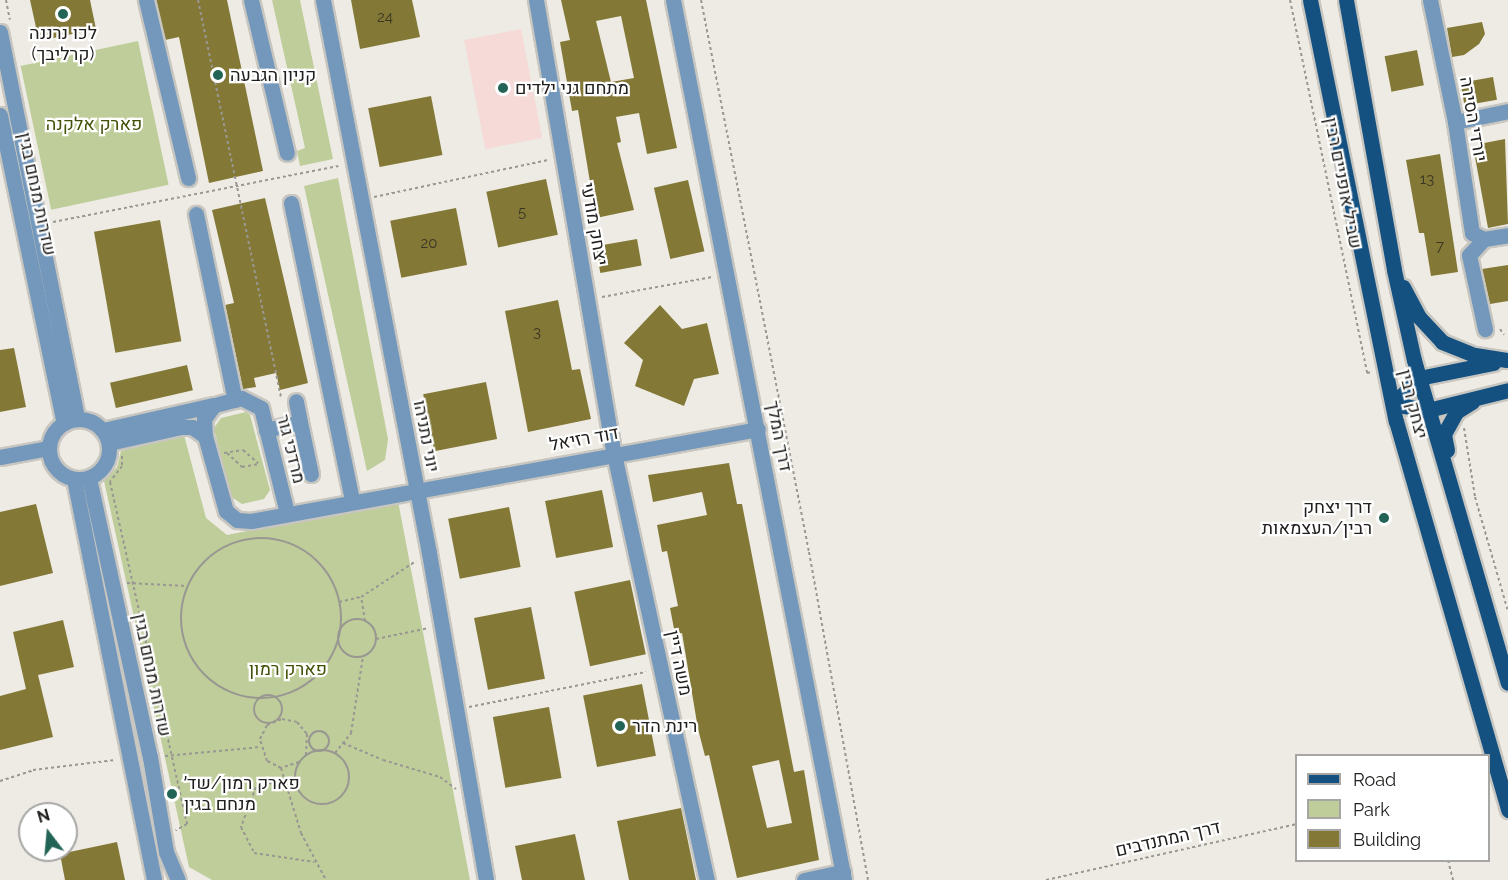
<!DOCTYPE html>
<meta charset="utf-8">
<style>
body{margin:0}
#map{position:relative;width:1508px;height:880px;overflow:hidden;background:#edebe4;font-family:Raleway,Heebo,sans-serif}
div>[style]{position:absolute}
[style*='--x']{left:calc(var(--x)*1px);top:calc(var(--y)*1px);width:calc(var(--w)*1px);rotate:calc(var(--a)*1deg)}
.education>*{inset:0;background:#f5dad8;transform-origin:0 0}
.green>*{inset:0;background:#becd99;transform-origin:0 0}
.building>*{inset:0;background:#847837;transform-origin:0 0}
.path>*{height:2px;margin-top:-1px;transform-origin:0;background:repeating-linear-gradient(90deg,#999792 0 3px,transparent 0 6px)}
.path>.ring{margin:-1px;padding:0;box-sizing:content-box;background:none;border:2px solid #999792;border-radius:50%}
.roads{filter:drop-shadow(2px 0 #c8c6c0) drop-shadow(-2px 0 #c8c6c0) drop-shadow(0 2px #c8c6c0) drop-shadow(0 -2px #c8c6c0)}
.minor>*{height:15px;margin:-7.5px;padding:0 7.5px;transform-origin:7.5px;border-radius:7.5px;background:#7398bb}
.minor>.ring{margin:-7.5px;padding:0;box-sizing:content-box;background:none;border:15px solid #7398bb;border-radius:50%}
.major>*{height:15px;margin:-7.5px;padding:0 7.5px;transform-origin:7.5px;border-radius:7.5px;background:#145181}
.dots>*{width:16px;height:16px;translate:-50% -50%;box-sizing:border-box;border:3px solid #fff;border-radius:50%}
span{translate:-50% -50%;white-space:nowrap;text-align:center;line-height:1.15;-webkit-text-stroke:4.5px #fff;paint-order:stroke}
.number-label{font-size:15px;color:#3a3624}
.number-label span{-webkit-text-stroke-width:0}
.poi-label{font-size:18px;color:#21201e}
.left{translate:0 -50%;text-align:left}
.right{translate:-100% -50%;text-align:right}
.street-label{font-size:18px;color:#21201e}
.park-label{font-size:18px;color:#425108}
.legend{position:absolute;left:1295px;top:754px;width:195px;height:108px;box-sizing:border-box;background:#fff;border:2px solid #a6a6a5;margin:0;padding:8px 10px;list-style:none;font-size:18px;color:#21201e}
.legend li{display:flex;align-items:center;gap:12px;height:30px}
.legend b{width:30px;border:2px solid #a6a6a5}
.north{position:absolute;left:18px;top:802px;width:60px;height:60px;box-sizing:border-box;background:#fff;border:2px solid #a6a6a5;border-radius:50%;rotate:344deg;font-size:16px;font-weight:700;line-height:24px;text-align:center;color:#21201e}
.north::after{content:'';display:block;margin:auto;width:21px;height:27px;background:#226556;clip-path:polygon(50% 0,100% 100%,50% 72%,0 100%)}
</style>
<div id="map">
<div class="education">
<i style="left:521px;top:29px;width:111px;height:58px;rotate:79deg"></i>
</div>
<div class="green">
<i style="clip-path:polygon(272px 0,300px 0,333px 159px,300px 166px,297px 151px,305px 148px)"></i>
<i style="left:138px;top:41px;width:147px;height:120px;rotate:78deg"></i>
<i style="clip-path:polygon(338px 178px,388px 439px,385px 460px,367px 471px,304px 186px)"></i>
<i style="clip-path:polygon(246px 412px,250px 415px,270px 490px,264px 499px,242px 504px,230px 496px,214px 428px,221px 418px)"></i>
<i style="clip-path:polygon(184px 435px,206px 518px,227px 535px,398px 501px,470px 880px,212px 880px,189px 867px,104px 481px,117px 467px,121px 451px)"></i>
</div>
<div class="building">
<i style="clip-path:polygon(30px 0,90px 0,96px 29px,39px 41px)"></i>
<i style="clip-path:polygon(156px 0,227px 0,263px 171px,209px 183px,179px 37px,165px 40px)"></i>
<i style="clip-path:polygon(351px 0,412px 0,420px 37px,360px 49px)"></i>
<i style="clip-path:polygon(evenodd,561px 0,646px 0,677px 148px,647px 154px,639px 113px,616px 117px,621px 142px,617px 143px,634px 210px,596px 218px,578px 110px,572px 111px,560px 42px,570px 40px,561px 0,621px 16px,634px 78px,611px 82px,596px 21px,621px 16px)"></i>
<i style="clip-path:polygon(1482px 22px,1485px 34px,1479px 44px,1464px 55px,1452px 57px,1447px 28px)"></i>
<i style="left:1417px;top:50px;width:36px;height:33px;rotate:79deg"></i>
<i style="left:1493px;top:77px;width:23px;height:33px;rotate:80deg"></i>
<i style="left:431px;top:96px;width:60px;height:64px;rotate:79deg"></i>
<i style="clip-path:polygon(1505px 139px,1508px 224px,1488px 228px,1475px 157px,1481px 156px,1479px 144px)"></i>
<i style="clip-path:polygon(1440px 154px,1458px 272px,1431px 276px,1424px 233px,1419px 233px,1406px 160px)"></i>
<i style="left:546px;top:179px;width:57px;height:61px;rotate:78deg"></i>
<i style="left:688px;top:180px;width:73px;height:35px;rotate:77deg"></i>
<i style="clip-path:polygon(265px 198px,308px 383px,280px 390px,276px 373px,254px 378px,256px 387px,243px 389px,225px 305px,234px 303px,212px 210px)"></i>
<i style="left:456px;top:208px;width:58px;height:67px;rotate:79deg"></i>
<i style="left:160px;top:220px;width:123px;height:67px;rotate:80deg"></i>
<i style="left:637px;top:239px;width:27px;height:42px;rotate:80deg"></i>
<i style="clip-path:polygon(1508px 265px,1508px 301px,1490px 304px,1482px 269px)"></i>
<i style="clip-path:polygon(558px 300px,572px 370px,580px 369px,591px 419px,528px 432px,505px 311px)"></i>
<i style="clip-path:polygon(660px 305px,682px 329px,707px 323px,719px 374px,694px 379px,684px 406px,635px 386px,643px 360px,624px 343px)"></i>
<i style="clip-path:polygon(14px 348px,26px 407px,0 412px,0 350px)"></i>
<i style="left:187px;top:365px;width:26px;height:79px;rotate:77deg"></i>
<i style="left:486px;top:382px;width:58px;height:64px;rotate:79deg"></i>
<i style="clip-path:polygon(evenodd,729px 463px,737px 504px,742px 504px,794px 772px,804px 770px,819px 860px,737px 878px,709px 755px,705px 756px,698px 729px,682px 633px,675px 634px,670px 608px,678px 606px,667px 551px,662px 552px,657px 525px,707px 515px,702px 492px,653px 502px,648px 475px,729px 463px,779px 760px,792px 823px,767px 828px,752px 766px,779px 760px)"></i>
<i style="left:602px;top:490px;width:58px;height:58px;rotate:79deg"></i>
<i style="clip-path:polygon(36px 504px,53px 573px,0 586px,0 512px)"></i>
<i style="left:509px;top:507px;width:61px;height:62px;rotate:79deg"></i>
<i style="left:630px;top:580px;width:76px;height:57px;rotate:78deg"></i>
<i style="left:531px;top:607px;width:73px;height:58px;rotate:79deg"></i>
<i style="clip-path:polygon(63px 620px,74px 667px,38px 675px,53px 737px,0 750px,0 696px,26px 689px,13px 632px)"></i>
<i style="left:642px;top:684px;width:73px;height:60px;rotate:79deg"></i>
<i style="left:549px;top:707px;width:72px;height:57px;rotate:80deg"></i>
<i style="clip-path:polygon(681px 808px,696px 880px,629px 880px,617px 821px)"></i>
<i style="clip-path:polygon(575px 834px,585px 880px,522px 880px,515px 846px)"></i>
<i style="clip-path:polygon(117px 842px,125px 880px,65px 880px,60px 854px)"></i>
</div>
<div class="path">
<i style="--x:6;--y:0;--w:20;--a:79"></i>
<i style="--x:198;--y:0;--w:405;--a:78.2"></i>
<i style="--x:701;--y:0;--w:562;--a:78.93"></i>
<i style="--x:809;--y:552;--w:333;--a:79.8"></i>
<i style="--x:1290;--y:0;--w:381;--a:78.3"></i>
<i style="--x:1367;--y:373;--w:5;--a:-11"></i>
<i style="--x:374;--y:197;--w:178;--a:-12"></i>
<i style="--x:53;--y:222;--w:291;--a:-11.1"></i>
<i style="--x:602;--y:297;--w:112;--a:-10.3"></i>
<i style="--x:1500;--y:329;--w:7;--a:56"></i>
<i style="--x:1464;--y:428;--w:70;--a:80.9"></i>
<i style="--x:1475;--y:497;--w:119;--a:73.9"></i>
<i style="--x:224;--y:453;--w:19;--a:-9"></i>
<i style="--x:243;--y:450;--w:20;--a:41"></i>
<i style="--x:227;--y:453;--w:21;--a:43"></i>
<i style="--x:242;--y:467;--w:17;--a:-10"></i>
<i style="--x:122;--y:456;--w:10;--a:90"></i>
<i style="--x:122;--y:466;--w:20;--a:127"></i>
<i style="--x:110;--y:482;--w:351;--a:77.3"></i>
<i style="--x:187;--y:824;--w:13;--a:151"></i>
<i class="ring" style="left:181px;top:538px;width:158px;height:158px"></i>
<i style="--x:127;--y:583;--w:60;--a:2.9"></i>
<i style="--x:339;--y:602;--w:23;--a:-13"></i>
<i class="ring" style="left:338px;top:619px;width:36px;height:36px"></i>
<i style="--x:365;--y:621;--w:24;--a:-99"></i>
<i style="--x:361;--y:597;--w:66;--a:-33.2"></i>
<i style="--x:376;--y:639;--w:54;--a:-11.7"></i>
<i class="ring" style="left:254px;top:695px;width:26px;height:26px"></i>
<i style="--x:469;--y:707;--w:180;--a:-11.2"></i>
<i class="ring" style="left:309px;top:731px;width:18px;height:18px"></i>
<i style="--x:343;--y:743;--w:43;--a:23"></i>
<i style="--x:383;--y:760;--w:59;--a:16.6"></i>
<i style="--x:440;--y:777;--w:20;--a:37"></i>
<i class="ring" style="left:295px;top:750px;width:52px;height:52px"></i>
<i style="--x:335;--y:753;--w:26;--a:-51"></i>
<i style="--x:351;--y:733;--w:78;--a:-81.1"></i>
<i style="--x:165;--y:756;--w:95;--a:-5.4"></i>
<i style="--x:299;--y:762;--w:19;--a:162"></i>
<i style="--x:281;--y:768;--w:16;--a:-153"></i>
<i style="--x:267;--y:761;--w:23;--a:-108"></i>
<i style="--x:260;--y:739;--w:16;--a:-63"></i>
<i style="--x:267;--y:725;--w:16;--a:-22"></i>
<i style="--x:282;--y:719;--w:15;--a:11"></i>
<i style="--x:297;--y:722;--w:16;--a:50"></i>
<i style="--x:307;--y:734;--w:21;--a:93"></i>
<i style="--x:281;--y:768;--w:68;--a:72.9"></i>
<i style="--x:301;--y:833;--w:53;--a:62"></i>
<i style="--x:284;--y:780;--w:29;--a:166"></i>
<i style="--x:256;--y:787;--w:43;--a:110.6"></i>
<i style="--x:241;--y:827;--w:29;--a:63"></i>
<i style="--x:254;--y:853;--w:61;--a:8.5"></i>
<i style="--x:0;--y:781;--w:35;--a:-18"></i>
<i style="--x:33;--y:770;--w:83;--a:-7"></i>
<i style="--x:1448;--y:860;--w:21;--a:76"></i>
<i style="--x:1046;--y:880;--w:256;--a:-12.6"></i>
</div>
<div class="roads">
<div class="minor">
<i style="--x:146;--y:0;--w:183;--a:76.7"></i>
<i style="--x:251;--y:0;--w:157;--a:76.8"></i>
<i style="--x:323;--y:0;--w:563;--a:79.15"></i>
<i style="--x:429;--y:553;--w:332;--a:80.1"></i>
<i style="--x:536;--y:0;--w:461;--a:80.3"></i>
<i style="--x:614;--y:454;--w:436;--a:77.7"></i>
<i style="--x:673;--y:0;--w:896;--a:79"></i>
<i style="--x:1430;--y:0;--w:125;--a:78.4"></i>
<i style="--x:1455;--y:122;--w:112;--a:81.3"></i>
<i style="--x:1472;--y:233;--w:13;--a:27"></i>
<i style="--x:0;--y:32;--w:395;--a:78.7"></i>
<i style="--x:0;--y:115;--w:315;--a:78.3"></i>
<i style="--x:1455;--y:122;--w:54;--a:-11.7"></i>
<i style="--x:291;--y:203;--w:303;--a:78.4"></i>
<i style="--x:196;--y:214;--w:190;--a:78.2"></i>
<i style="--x:1484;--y:239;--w:22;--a:133"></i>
<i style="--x:1469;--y:255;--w:76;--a:77.8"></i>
<i style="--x:1484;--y:239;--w:24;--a:-9"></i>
<i class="ring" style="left:49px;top:419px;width:45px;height:45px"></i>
<i style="--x:300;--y:422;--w:53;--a:78.1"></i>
<i style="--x:103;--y:430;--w:114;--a:-12.7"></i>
<i style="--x:266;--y:430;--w:35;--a:-13"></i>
<i style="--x:300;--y:422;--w:21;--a:-101"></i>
<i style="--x:109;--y:443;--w:74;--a:-12.5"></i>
<i style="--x:181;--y:427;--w:11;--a:0"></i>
<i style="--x:192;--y:427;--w:16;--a:35"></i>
<i style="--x:0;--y:457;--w:50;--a:-10.4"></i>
<i style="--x:89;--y:478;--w:286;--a:77.7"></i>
<i style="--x:150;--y:757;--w:96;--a:80.4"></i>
<i style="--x:166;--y:852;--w:30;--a:67"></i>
<i style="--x:74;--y:479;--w:409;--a:78.7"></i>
<i style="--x:287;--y:513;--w:108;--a:-103.9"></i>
<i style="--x:261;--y:408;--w:22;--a:-153"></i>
<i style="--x:241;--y:398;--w:28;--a:165"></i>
<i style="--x:214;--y:405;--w:17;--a:126"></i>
<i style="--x:204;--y:419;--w:17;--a:87"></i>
<i style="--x:205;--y:436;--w:78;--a:74.4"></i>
<i style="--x:226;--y:511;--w:14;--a:39"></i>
<i style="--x:237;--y:520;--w:14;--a:4"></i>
<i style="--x:251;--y:521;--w:515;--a:-10.28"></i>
<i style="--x:804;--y:880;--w:40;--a:-12"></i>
</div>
<div class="major">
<i style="--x:1310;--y:0;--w:430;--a:78.5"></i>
<i style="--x:1396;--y:421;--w:405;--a:73.9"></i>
<i style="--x:1346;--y:0;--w:274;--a:79.9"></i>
<i style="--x:1394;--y:270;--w:92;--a:77.5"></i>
<i style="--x:1414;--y:360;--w:336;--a:73.8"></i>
<i style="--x:1403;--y:287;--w:34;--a:62"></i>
<i style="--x:1419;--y:317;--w:34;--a:47"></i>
<i style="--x:1442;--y:342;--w:35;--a:22"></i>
<i style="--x:1475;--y:355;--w:32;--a:9"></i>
<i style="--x:1393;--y:404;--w:37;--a:-45"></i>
<i style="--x:1419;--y:378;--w:76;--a:-11.5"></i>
<i style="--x:1393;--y:404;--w:36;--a:10"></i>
<i style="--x:1428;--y:410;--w:82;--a:-14"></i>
<i style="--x:1447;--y:450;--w:16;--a:-101"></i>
<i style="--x:1444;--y:434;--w:25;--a:-61"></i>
<i style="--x:1456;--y:412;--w:19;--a:-32"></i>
</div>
</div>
<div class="dots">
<i style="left:63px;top:14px;background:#226556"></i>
<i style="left:218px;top:75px;background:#226556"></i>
<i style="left:503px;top:88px;background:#226556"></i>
<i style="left:1384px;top:518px;background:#226556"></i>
<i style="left:620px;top:726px;background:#226556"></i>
<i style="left:172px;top:794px;background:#226556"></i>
</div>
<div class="number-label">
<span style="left:385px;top:18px">24</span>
<span style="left:1427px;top:180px">13</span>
<span style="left:522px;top:213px">5</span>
<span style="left:429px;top:244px">20</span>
<span style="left:1440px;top:247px">7</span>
<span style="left:537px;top:333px">3</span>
</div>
<div class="poi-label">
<span style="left:63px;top:44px">לכו נרננה<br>(קרליבך)</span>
<span class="left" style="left:230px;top:75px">קניון הגבעה</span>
<span class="left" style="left:515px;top:88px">מתחם גני ילדים</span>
<span class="right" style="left:1372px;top:518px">דרך יצחק<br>רבין/העצמאות</span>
<span class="left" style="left:632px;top:726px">רינת הדר</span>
<span class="left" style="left:184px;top:794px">פארק רמון/שד׳<br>מנחם בגין</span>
</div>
<div class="street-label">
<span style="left:1473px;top:119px;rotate:80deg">יורדי הסירה</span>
<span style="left:1343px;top:183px;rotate:79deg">שביל אופניים רבין</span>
<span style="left:37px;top:194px;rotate:78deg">שדרות מנחם בגין</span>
<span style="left:594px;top:224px;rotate:80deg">יצחק מודעי</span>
<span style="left:1413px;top:404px;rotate:76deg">יצחק רבין</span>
<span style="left:426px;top:436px;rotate:79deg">יוני נתניהו</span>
<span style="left:779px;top:436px;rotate:79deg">דרך המלך</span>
<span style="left:584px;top:439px;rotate:-10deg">דוד רזיאל</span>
<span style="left:291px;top:449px;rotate:76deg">מרדכי גור</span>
<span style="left:679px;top:663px;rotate:78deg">משה דיין</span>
<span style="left:152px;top:675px;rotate:78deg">שדרות מנחם בגין</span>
<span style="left:1168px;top:839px;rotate:-13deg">דרך המתנדבים</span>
</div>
<div class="park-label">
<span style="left:94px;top:124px">פארק אלקנה</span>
<span style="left:288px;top:669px">פארק רמון</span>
</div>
<ul class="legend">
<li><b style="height:8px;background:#145181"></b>Road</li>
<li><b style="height:16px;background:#becd99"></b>Park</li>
<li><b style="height:16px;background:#847837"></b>Building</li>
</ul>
<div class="north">N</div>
</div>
